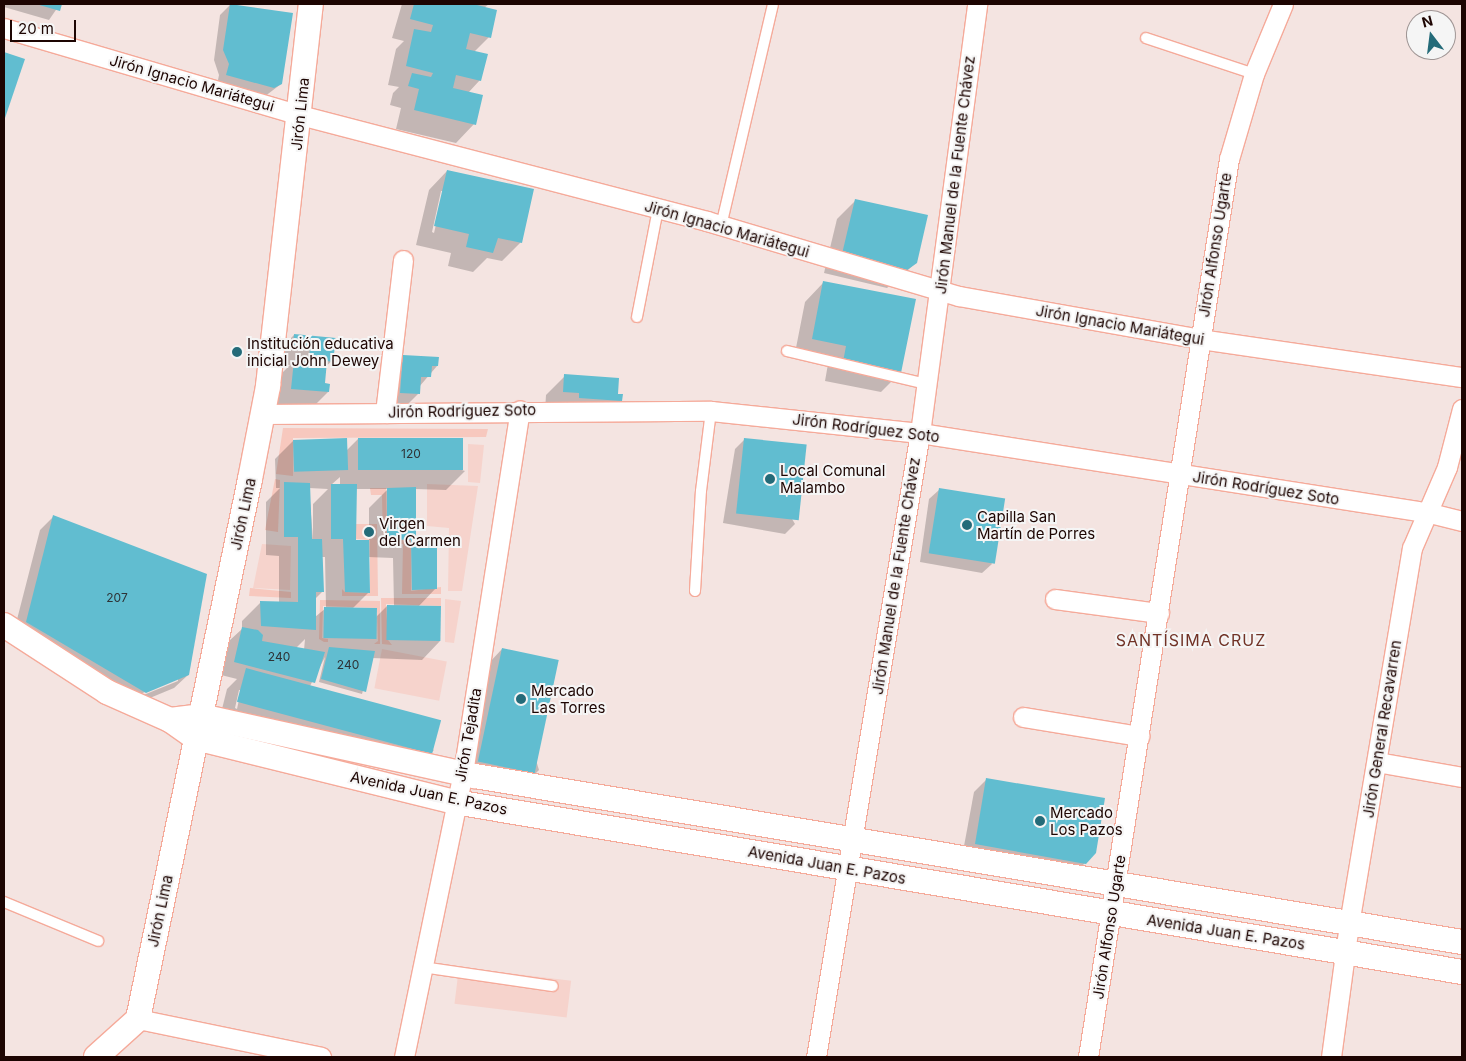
<!DOCTYPE html>
<meta charset="utf-8">
<style>
body{margin:0}
#map{position:relative;width:1466px;height:1061px;overflow:hidden;background:#f4e4e1;font-family:Inter,sans-serif}
div>[style]{position:absolute}
[style*='--x']{left:calc(var(--x)*1px);top:calc(var(--y)*1px);width:calc(var(--w)*1px);rotate:calc(var(--a)*1deg)}
.built>*{inset:0;background:#f6d3cc;transform-origin:0 0}
.green>*{inset:0;background:#f7c8be}
.shadow>*{inset:0;background:#0003}
.building>*{inset:0;background:#61bdd0;transform-origin:0 0}
.roads{filter:drop-shadow(1px 0 #f5aa9a) drop-shadow(-1px 0 #f5aa9a) drop-shadow(0 1px #f5aa9a) drop-shadow(0 -1px #f5aa9a)}
.service>*{height:10px;margin:-5px;padding:0 5px;transform-origin:5px;border-radius:5px;background:#fff}
.minor>*{height:19px;margin:-9.5px;padding:0 9.5px;transform-origin:9.5px;border-radius:9.5px;background:#fff}
.tertiary>*{height:24px;margin:-12px;padding:0 12px;transform-origin:12px;border-radius:12px;background:#fff}
.dots>*{width:14px;height:14px;translate:-50% -50%;box-sizing:border-box;border:2px solid #f5f5f5;border-radius:50%}
span{translate:-50% -50%;white-space:nowrap;text-align:center;line-height:1.15;-webkit-text-stroke:4px #f5f5f5;paint-order:stroke}
.number-label{font-size:12px;color:#2e3336}
.number-label span{-webkit-text-stroke-width:0}
.street-label{font-size:15px;color:#1d0502}
.poi-label{font-size:15px;color:#1d0502}
.left{translate:0 -50%;text-align:left}
.neighbourhood-label{font-size:16px;color:#713226;letter-spacing:1px}
.frame{position:absolute;inset:0;border:5px solid #1d0502;pointer-events:none}
.north{position:absolute;left:1406px;top:10px;width:50px;height:50px;box-sizing:border-box;background:#f5f5f5;border:1px solid #9f9594;border-radius:50%;rotate:345deg;font-size:14px;font-weight:700;line-height:20px;text-align:center;color:#1d0502}
.north::after{content:'';display:block;margin:auto;width:18px;height:22px;background:#246b79;clip-path:polygon(50% 0,100% 100%,50% 72%,0 100%)}
.scale{position:absolute;left:10px;top:20px;width:66px;height:22px;box-sizing:border-box;border:2px solid #1d0502;border-top:0;padding-left:6px;font-size:15px;line-height:18px;white-space:nowrap;color:#1d0502;-webkit-text-stroke:4px #f5f5f5;paint-order:stroke}
</style>
<div id="map">
<div class="built">
<i style="clip-path:polygon(468px 444px,484px 445px,480px 483px,468px 482px)"></i>
<i style="clip-path:polygon(427px 484px,478px 486px,462px 591px,448px 591px,449px 528px,427px 526px)"></i>
<i style="clip-path:polygon(262px 544px,291px 546px,290px 590px,253px 588px)"></i>
<i style="clip-path:polygon(445px 599px,461px 601px,454px 643px,445px 642px)"></i>
<i style="left:382px;top:649px;width:66px;height:40px;rotate:11deg"></i>
<i style="left:459px;top:967px;width:113px;height:37px;rotate:7deg"></i>
</div>
<div class="green">
<i style="clip-path:polygon(283px 428px,488px 429px,486px 437px,293px 438px,293px 476px,276px 474px)"></i>
<i style="clip-path:polygon(275px 479px,280px 480px,278px 532px,265px 530px)"></i>
<i style="clip-path:polygon(370px 488px,386px 488px,387px 540px,411px 540px,411px 591px,441px 587px,441px 594px,402px 594px,403px 544px,383px 543px,382px 495px,371px 495px)"></i>
<i style="clip-path:polygon(356px 524px,377px 524px,378px 596px,342px 596px,342px 589px,345px 592px,370px 593px,370px 540px,356px 539px)"></i>
<i style="clip-path:polygon(250px 588px,291px 592px,291px 598px,249px 596px)"></i>
<i style="clip-path:polygon(381px 598px,441px 598px,441px 606px,386px 604px,388px 640px,392px 645px,382px 644px)"></i>
<i style="clip-path:polygon(320px 600px,380px 601px,380px 644px,374px 644px,378px 641px,377px 608px,323px 606px,322px 638px,328px 639px,328px 642px,324px 642px,319px 639px)"></i>
</div>
<div class="shadow">
<i style="clip-path:polygon(4px 4px,60px 4px,49px 20px,4px 7px)"></i>
<i style="clip-path:polygon(402px 4px,489px 4px,484px 8px,489px 37px,474px 52px,480px 80px,468px 93px,474px 124px,456px 143px,396px 129px,401px 108px,390px 105px,393px 93px,399px 87px,388px 85px,396px 49px,404px 41px,392px 38px)"></i>
<i style="clip-path:polygon(230px 5px,281px 84px,264px 97px,217px 85px,219px 75px,214px 60px,220px 15px)"></i>
<i style="clip-path:polygon(4px 53px,23px 60px,4px 118px)"></i>
<i style="clip-path:polygon(evenodd,447px 171px,521px 242px,502px 261px,487px 258px,473px 272px,448px 266px,451px 253px,416px 245px,429px 190px,447px 171px,441px 191px,444px 191px,434px 233px,432px 232px,441px 191px)"></i>
<i style="clip-path:polygon(856px 200px,916px 263px,887px 288px,824px 273px,837px 219px)"></i>
<i style="clip-path:polygon(823px 283px,900px 373px,881px 392px,825px 381px,828px 364px,794px 358px,805px 302px)"></i>
<i style="clip-path:polygon(294px 335px,332px 361px,325px 367px,324px 384px,328px 392px,309px 411px,273px 407px,275px 380px,290px 365px,274px 363px,275px 354px)"></i>
<i style="clip-path:polygon(403px 356px,437px 366px,419px 387px,419px 393px,400px 412px,382px 411px,384px 375px)"></i>
<i style="clip-path:polygon(565px 376px,617px 395px,621px 400px,602px 419px,545px 410px,546px 395px)"></i>
<i style="clip-path:polygon(evenodd,358px 439px,465px 471px,446px 490px,415px 489px,415px 539px,436px 588px,418px 607px,440px 641px,422px 660px,372px 658px,362px 694px,319px 682px,325px 657px,310px 686px,434px 750px,415px 769px,219px 721px,227px 689px,237px 679px,221px 675px,229px 641px,242px 629px,242px 621px,261px 602px,279px 602px,279px 556px,266px 555px,266px 502px,280px 488px,276px 488px,275px 459px,294px 440px,346px 451px,358px 439px,340px 477px,340px 485px,331px 485px,340px 477px,358px 439px,309px 488px,328px 489px,313px 504px,313px 540px,309px 488px,358px 439px,356px 489px,388px 489px,369px 508px,369px 541px,354px 541px,356px 489px,358px 439px,322px 557px,325px 557px,326px 608px,315px 617px,315px 599px,323px 591px,322px 557px,358px 439px,368px 557px,393px 558px,394px 606px,387px 606px,376px 617px,352px 609px,368px 593px,368px 557px,358px 439px,305px 639px,304px 650px,296px 648px,305px 639px,358px 439px,239px 690px,241px 690px,237px 709px,235px 708px,239px 690px)"></i>
<i style="clip-path:polygon(745px 439px,795px 524px,785px 534px,723px 523px,735px 449px)"></i>
<i style="clip-path:polygon(939px 490px,992px 564px,982px 573px,920px 562px,929px 499px)"></i>
<i style="clip-path:polygon(evenodd,53px 517px,188px 675px,174px 688px,133px 705px,13px 635px,40px 530px,53px 517px,178px 679px,178px 681px,141px 696px,140px 694px,178px 679px)"></i>
<i style="clip-path:polygon(502px 649px,539px 770px,526px 783px,466px 775px,489px 663px)"></i>
<i style="clip-path:polygon(987px 779px,1085px 863px,1072px 876px,962px 857px,974px 792px)"></i>
</div>
<div class="building">
<i style="clip-path:polygon(36px 4px,62px 4px,60px 11px)"></i>
<i style="clip-path:polygon(230px 4px,293px 13px,282px 84px,274px 88px,226px 75px,229px 64px,223px 50px)"></i>
<i style="clip-path:polygon(414px 4px,473px 4px,497px 10px,491px 38px,470px 33px,466px 49px,488px 54px,481px 81px,456px 75px,453px 88px,483px 95px,476px 125px,414px 110px,419px 89px,408px 86px,412px 73px,431px 77px,433px 73px,406px 66px,414px 29px,431px 32px,433px 25px,410px 19px)"></i>
<i style="clip-path:polygon(4px 52px,25px 59px,4px 121px)"></i>
<i style="clip-path:polygon(447px 170px,534px 189px,522px 243px,498px 238px,493px 253px,466px 247px,469px 234px,434px 226px)"></i>
<i style="clip-path:polygon(855px 199px,928px 215px,917px 263px,907px 270px,842px 254px)"></i>
<i style="clip-path:polygon(823px 281px,916px 299px,901px 373px,843px 362px,846px 346px,812px 339px)"></i>
<i style="clip-path:polygon(294px 334px,336px 338px,333px 362px,327px 361px,325px 383px,330px 384px,329px 392px,291px 389px,294px 360px,309px 362px,310px 347px,293px 345px)"></i>
<i style="clip-path:polygon(403px 355px,439px 357px,438px 366px,432px 366px,431px 377px,421px 377px,420px 394px,400px 393px)"></i>
<i style="clip-path:polygon(564px 374px,619px 378px,618px 394px,623px 394px,622px 401px,579px 398px,579px 393px,563px 392px)"></i>
<i style="left:347px;top:438px;width:32px;height:54px;rotate:88deg"></i>
<i style="left:358px;top:438px;width:105px;height:32px"></i>
<i style="left:744px;top:438px;width:63px;height:76px;rotate:6deg"></i>
<i style="clip-path:polygon(284px 482px,310px 483px,312px 539px,322px 539px,324px 592px,316px 592px,316px 630px,261px 626px,260px 601px,298px 602px,298px 537px,284px 537px)"></i>
<i style="clip-path:polygon(331px 484px,357px 484px,356px 540px,369px 540px,370px 593px,345px 592px,343px 539px,331px 539px)"></i>
<i style="clip-path:polygon(416px 487px,416px 538px,437px 538px,437px 589px,412px 590px,411px 540px,387px 539px,387px 488px)"></i>
<i style="left:939px;top:488px;width:67px;height:66px;rotate:9deg"></i>
<i style="clip-path:polygon(53px 515px,207px 574px,189px 675px,146px 693px,26px 622px)"></i>
<i style="left:387px;top:605px;width:54px;height:35px;rotate:1deg"></i>
<i style="left:324px;top:607px;width:53px;height:31px;rotate:1deg"></i>
<i style="clip-path:polygon(242px 627px,258px 630px,263px 635px,262px 641px,325px 652px,315px 683px,234px 662px)"></i>
<i style="clip-path:polygon(329px 647px,375px 651px,366px 692px,321px 679px)"></i>
<i style="left:502px;top:648px;width:58px;height:116px;rotate:12deg"></i>
<i style="left:246px;top:668px;width:202px;height:35px;rotate:15deg"></i>
<i style="clip-path:polygon(986px 778px,1105px 798px,1096px 853px,1086px 864px,975px 844px)"></i>
</div>
<div class="roads">
<div class="service">
<i style="--x:1146;--y:38;--w:114;--a:18.4"></i>
<i style="--x:721;--y:226;--w:227;--a:-76.8"></i>
<i style="--x:637;--y:317;--w:110;--a:-79"></i>
<i style="--x:787;--y:351;--w:144;--a:13.3"></i>
<i style="--x:695;--y:591;--w:100;--a:-86.6"></i>
<i style="--x:701;--y:491;--w:81;--a:-82.9"></i>
<i style="--x:4;--y:902;--w:102;--a:22.5"></i>
<i style="--x:422;--y:967;--w:132;--a:8.3"></i>
</div>
<div class="minor">
<i style="--x:4;--y:28;--w:309;--a:16.4"></i>
<i style="--x:300;--y:115;--w:421;--a:14.6"></i>
<i style="--x:707;--y:221;--w:263;--a:16.6"></i>
<i style="--x:959;--y:296;--w:245;--a:10.1"></i>
<i style="--x:1200;--y:339;--w:265;--a:8.3"></i>
<i style="--x:385;--y:413;--w:154;--a:-83.3"></i>
<i style="--x:263;--y:414;--w:448;--a:-0.4"></i>
<i style="--x:711;--y:411;--w:210;--a:6"></i>
<i style="--x:920;--y:433;--w:516;--a:8.91"></i>
<i style="--x:1430;--y:513;--w:33;--a:14"></i>
<i style="--x:1055;--y:599;--w:105;--a:7.7"></i>
<i style="--x:1023;--y:717;--w:118;--a:9.3"></i>
<i style="--x:1377;--y:762;--w:86;--a:10"></i>
<i style="--x:138;--y:1019;--w:187;--a:11.7"></i>
<i style="--x:404;--y:1057;--w:290;--a:-78.3"></i>
<i style="--x:463;--y:773;--w:367;--a:-81.1"></i>
<i style="--x:816;--y:1057;--w:633;--a:-80.54"></i>
<i style="--x:920;--y:433;--w:433;--a:-82.4"></i>
<i style="--x:1088;--y:1057;--w:909;--a:-81.08"></i>
<i style="--x:1229;--y:159;--w:89;--a:-73.6"></i>
<i style="--x:1254;--y:74;--w:76;--a:-67.5"></i>
<i style="--x:1331;--y:1057;--w:134;--a:-82.3"></i>
<i style="--x:1349;--y:924;--w:381;--a:-80.5"></i>
<i style="--x:1412;--y:548;--w:88;--a:-66.6"></i>
<i style="--x:1447;--y:467;--w:60;--a:-75.5"></i>
</div>
<div class="tertiary">
<i style="--x:4;--y:625;--w:123;--a:33"></i>
<i style="--x:107;--y:692;--w:69;--a:24"></i>
<i style="--x:170;--y:720;--w:32;--a:35"></i>
<i style="--x:196;--y:738;--w:267;--a:13.9"></i>
<i style="--x:455;--y:802;--w:1021;--a:9.58"></i>
<i style="--x:170;--y:720;--w:31;--a:-7"></i>
<i style="--x:201;--y:716;--w:280;--a:12.4"></i>
<i style="--x:475;--y:776;--w:1001;--a:9.55"></i>
<i style="--x:96;--y:1057;--w:57;--a:-42.1"></i>
<i style="--x:138;--y:1019;--w:551;--a:-78.28"></i>
<i style="--x:250;--y:479;--w:95;--a:-79"></i>
<i style="--x:268;--y:386;--w:384;--a:-83.6"></i>
</div>
</div>
<div class="dots">
<i style="left:237px;top:352px;background:#246b79"></i>
<i style="left:770px;top:479px;background:#246b79"></i>
<i style="left:967px;top:525px;background:#246b79"></i>
<i style="left:369px;top:532px;background:#246b79"></i>
<i style="left:521px;top:699px;background:#246b79"></i>
<i style="left:1040px;top:821px;background:#246b79"></i>
</div>
<div class="number-label">
<span style="left:411px;top:454px">120</span>
<span style="left:117px;top:598px">207</span>
<span style="left:279px;top:657px">240</span>
<span style="left:348px;top:665px">240</span>
</div>
<div class="street-label">
<span style="left:192px;top:83px;rotate:16deg">Jirón Ignacio Mariátegui</span>
<span style="left:300px;top:114px;rotate:-84deg">Jirón Lima</span>
<span style="left:955px;top:175px;rotate:-83deg">Jirón Manuel de la Fuente Chávez</span>
<span style="left:727px;top:229px;rotate:16deg">Jirón Ignacio Mariátegui</span>
<span style="left:1215px;top:245px;rotate:-81deg">Jirón Alfonso Ugarte</span>
<span style="left:1120px;top:325px;rotate:10deg">Jirón Ignacio Mariátegui</span>
<span style="left:462px;top:411px;rotate:-1deg">Jirón Rodríguez Soto</span>
<span style="left:866px;top:428px;rotate:7deg">Jirón Rodríguez Soto</span>
<span style="left:1266px;top:488px;rotate:9deg">Jirón Rodríguez Soto</span>
<span style="left:243px;top:514px;rotate:-78deg">Jirón Lima</span>
<span style="left:896px;top:576px;rotate:-81deg">Jirón Manuel de la Fuente Chávez</span>
<span style="left:1382px;top:729px;rotate:-81deg">Jirón General Recavarren</span>
<span style="left:468px;top:735px;rotate:-80deg">Jirón Tejadita</span>
<span style="left:429px;top:793px;rotate:12deg">Avenida Juan E. Pazos</span>
<span style="left:827px;top:865px;rotate:10deg">Avenida Juan E. Pazos</span>
<span style="left:160px;top:911px;rotate:-78deg">Jirón Lima</span>
<span style="left:1109px;top:927px;rotate:-81deg">Jirón Alfonso Ugarte</span>
<span style="left:1226px;top:932px;rotate:9deg">Avenida Juan E. Pazos</span>
</div>
<div class="poi-label">
<span class="left" style="left:247px;top:352px">Institución educativa<br>inicial John Dewey</span>
<span class="left" style="left:780px;top:479px">Local Comunal<br>Malambo</span>
<span class="left" style="left:977px;top:525px">Capilla San<br>Martín de Porres</span>
<span class="left" style="left:379px;top:532px">Virgen<br>del Carmen</span>
<span class="left" style="left:531px;top:699px">Mercado<br>Las Torres</span>
<span class="left" style="left:1050px;top:821px">Mercado<br>Los Pazos</span>
</div>
<div class="neighbourhood-label">
<span style="left:1191px;top:640px">SANTÍSIMA CRUZ</span>
</div>
<div class="frame"></div>
<div class="north">N</div>
<div class="scale">20 m</div>
</div>
